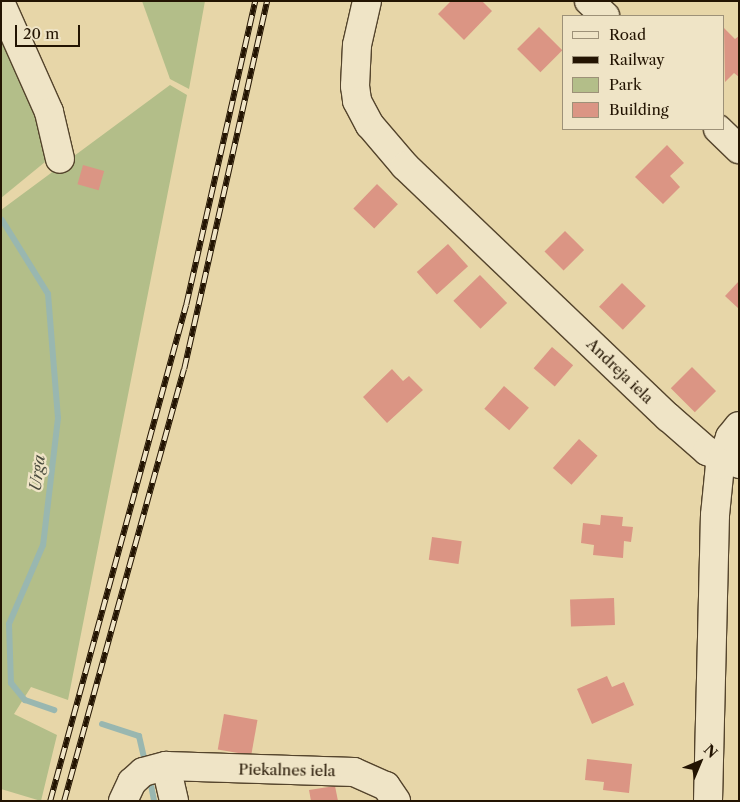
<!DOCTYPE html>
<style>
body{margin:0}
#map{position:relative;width:740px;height:802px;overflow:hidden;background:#e7d6a8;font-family:"Libre Caslon Text",serif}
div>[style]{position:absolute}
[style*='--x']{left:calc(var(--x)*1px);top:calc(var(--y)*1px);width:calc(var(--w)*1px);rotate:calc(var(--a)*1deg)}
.green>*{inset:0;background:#b3be89}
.stream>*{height:6px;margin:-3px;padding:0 3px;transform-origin:3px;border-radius:3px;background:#99b7b0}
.building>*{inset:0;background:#db9584;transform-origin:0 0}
.roads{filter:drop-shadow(1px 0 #54442c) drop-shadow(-1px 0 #54442c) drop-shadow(0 1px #54442c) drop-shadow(0 -1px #54442c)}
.minor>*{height:28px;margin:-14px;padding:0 14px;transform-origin:14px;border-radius:14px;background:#efe4c6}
.rail>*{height:5.5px;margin-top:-2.75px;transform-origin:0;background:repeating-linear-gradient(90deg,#efe4c6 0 11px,#231402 0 22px);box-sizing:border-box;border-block:1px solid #231402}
span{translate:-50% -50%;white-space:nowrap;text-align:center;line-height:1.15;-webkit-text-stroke:4.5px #efe4c6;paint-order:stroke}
.street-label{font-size:15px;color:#231402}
.water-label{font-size:16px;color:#4c4d3f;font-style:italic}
.frame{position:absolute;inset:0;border:2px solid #231402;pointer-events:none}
.legend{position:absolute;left:562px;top:15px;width:162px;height:115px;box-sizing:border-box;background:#efe4c6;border:1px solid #9d9178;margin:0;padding:6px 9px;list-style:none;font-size:15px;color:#231402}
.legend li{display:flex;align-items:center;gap:10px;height:25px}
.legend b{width:25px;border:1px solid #9d9178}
.north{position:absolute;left:675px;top:737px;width:50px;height:50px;-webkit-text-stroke:4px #efe4c6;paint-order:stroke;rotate:45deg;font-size:14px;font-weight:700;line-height:20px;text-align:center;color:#231402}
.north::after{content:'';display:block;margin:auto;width:18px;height:22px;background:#231402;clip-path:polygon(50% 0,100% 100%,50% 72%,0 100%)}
.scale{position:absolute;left:15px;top:25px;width:65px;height:22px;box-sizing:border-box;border:2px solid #231402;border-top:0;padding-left:6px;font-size:15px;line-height:18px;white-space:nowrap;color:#231402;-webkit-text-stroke:4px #efe4c6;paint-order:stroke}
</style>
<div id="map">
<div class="green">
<i style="clip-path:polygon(142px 1px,205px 1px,189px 89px,170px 79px)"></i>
<i style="clip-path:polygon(1px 21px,35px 93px,45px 162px,1px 198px)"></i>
<i style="clip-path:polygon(170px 85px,187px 95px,68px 700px,31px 687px,14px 714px,57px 735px,41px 801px,1px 789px,1px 210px)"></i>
</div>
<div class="stream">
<i style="--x:2;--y:220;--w:87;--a:58.1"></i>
<i style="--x:48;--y:294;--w:124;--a:85.4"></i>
<i style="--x:58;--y:418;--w:128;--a:96.7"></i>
<i style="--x:43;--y:545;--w:86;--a:113.3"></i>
<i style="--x:9;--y:624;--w:59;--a:88.1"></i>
<i style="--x:11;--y:683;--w:22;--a:51"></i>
<i style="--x:25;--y:700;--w:31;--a:19"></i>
<i style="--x:102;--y:724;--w:39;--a:18"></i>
<i style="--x:139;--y:736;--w:22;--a:77"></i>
<i style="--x:151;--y:785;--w:16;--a:79"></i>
</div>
<div class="building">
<i style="clip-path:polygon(451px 1px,482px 1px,492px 11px,464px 40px,438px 14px)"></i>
<i style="left:539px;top:27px;width:33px;height:31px;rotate:45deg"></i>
<i style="clip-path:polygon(724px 28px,735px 39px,739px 36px,739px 77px,734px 73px,725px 82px)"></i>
<i style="clip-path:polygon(667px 145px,684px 163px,670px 176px,680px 187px,663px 204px,635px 177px)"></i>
<i style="left:83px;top:165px;width:22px;height:20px;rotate:16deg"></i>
<i style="left:377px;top:184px;width:29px;height:34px;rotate:44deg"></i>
<i style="left:565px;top:231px;width:27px;height:29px;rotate:45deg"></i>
<i style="left:448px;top:244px;width:30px;height:42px;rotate:48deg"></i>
<i style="left:480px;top:275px;width:39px;height:37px;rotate:46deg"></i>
<i style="clip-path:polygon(739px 281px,739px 309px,725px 296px)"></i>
<i style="left:622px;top:283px;width:33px;height:33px;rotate:44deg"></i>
<i style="left:552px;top:347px;width:28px;height:28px;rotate:41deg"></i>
<i style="left:692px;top:367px;width:34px;height:30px;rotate:45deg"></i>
<i style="clip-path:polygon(392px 369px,403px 381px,409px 376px,423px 390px,387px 423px,363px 397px)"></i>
<i style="left:504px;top:386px;width:33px;height:30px;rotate:41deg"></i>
<i style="left:579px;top:439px;width:25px;height:39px;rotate:42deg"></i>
<i style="clip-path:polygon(601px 515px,623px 517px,622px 526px,633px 527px,631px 542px,624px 541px,623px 558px,593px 555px,594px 545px,581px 543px,583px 523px,600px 525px)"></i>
<i style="left:432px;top:537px;width:30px;height:23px;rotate:8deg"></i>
<i style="left:614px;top:598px;width:27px;height:44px;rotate:88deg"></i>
<i style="clip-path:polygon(607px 676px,612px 687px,624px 682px,634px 705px,592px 724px,577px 689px)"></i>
<i style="left:224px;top:714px;width:34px;height:36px;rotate:10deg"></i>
<i style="clip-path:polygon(587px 759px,632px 764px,629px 793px,603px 790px,604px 782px,585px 780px)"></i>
<i style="clip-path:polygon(335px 786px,338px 801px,311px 801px,309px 790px)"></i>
</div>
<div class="roads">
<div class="minor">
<i style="--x:367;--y:1;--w:45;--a:102.8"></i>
<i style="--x:357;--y:45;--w:41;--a:92.8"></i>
<i style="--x:355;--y:86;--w:15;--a:82"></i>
<i style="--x:357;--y:101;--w:27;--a:62"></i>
<i style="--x:370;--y:125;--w:54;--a:49.5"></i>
<i style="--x:405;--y:166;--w:364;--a:43.7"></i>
<i style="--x:668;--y:417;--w:52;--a:41.1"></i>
<i style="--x:707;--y:451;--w:35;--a:22"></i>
<i style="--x:589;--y:1;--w:22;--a:43"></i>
<i style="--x:1;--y:4;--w:118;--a:66"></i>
<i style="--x:49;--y:112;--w:48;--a:76.8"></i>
<i style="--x:718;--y:129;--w:29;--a:44"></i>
<i style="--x:166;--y:766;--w:36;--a:77"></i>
<i style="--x:123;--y:801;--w:21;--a:-65"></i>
<i style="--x:132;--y:782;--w:15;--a:-42"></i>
<i style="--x:143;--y:772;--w:24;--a:-15"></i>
<i style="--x:166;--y:766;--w:188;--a:1.8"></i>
<i style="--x:354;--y:772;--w:35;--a:24"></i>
<i style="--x:386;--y:786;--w:18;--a:56"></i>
<i style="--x:708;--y:801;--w:286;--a:-88.6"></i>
<i style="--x:715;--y:515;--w:50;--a:-84.3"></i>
<i style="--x:720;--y:465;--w:30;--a:-70"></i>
<i style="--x:730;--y:437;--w:14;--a:-51"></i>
</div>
</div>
<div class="rail">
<i style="--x:50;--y:801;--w:514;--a:-74.67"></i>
<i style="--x:186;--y:305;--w:312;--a:-77.2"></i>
<i style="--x:64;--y:801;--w:448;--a:-74.5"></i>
<i style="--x:184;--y:369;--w:377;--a:-77.3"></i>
</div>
<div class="street-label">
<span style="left:620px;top:371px;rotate:44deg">Andreja iela</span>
<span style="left:287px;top:770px;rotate:1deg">Piekalnes iela</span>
</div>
<div class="water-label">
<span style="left:37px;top:473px;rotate:-83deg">Urga</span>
</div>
<div class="frame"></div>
<ul class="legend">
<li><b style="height:6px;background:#efe4c6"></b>Road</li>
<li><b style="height:6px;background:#231402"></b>Railway</li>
<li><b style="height:14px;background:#b3be89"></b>Park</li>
<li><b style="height:14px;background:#db9584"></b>Building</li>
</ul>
<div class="north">N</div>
<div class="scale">20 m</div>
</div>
